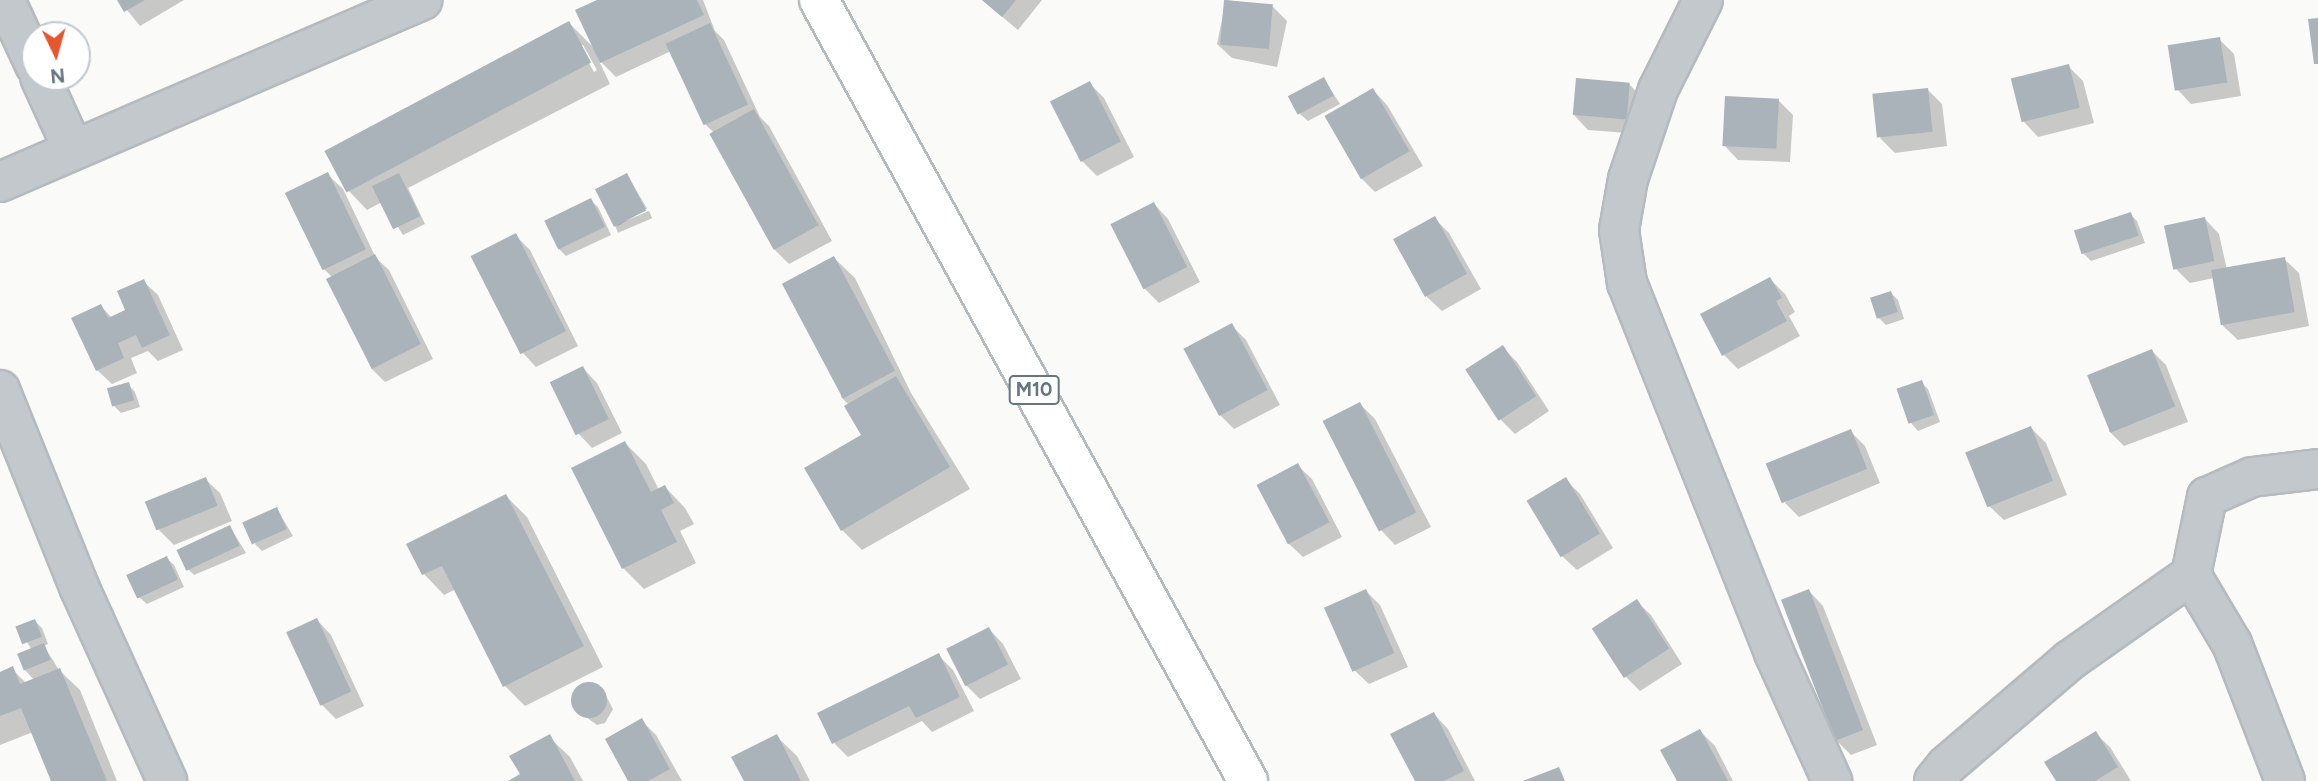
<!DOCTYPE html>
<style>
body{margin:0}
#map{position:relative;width:2318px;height:781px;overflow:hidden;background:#fafaf8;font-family:Figtree,sans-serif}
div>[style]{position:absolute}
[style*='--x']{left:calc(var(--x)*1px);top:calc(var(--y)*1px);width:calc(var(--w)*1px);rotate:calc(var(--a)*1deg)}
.shadow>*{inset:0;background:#0003;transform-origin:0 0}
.building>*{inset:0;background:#aab3b9;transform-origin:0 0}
.round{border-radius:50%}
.roads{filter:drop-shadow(2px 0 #b5babe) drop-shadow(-2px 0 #b5babe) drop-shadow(0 2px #b5babe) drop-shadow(0 -2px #b5babe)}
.minor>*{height:38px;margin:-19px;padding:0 19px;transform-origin:19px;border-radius:19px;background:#c3c8cc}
.major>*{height:38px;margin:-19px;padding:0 19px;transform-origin:19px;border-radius:19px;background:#fff}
span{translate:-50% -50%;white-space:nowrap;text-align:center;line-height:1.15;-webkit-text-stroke:7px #fff;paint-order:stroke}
.shield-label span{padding:2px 5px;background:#fff;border:2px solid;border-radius:5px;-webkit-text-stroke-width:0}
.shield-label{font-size:19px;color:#657683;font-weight:700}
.north{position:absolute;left:21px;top:21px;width:70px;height:70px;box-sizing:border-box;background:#fff;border:2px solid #c1c8cd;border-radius:50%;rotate:175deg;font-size:19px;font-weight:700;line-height:28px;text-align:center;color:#657683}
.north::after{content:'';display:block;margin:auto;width:24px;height:32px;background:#e4572e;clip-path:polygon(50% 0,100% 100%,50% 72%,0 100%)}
</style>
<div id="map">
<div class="shadow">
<i style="clip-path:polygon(119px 0,184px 0,140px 26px)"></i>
<i style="clip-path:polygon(evenodd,601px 0,703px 0,715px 31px,724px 40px,760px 117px,769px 126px,832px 241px,789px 264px,774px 249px,714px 133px,706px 125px,671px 51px,616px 77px,598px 59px,610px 84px,408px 188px,425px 224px,403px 235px,382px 202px,367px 210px,347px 189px,569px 23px,595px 49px,601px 0,579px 45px,583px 45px,597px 70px,594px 72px,579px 45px)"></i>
<i style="clip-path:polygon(982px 0,1042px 0,1018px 30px)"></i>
<i style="clip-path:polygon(1226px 0,1272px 6px,1287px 21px,1277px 67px,1232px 58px,1217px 44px)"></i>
<i style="clip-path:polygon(2219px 39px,2234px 54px,2241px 96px,2191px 104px,2177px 89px)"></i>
<i style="clip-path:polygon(2068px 66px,2083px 81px,2094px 123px,2038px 137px,2024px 122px)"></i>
<i style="clip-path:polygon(1324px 79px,1340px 104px,1308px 121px,1300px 114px)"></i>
<i style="clip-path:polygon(1090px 84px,1104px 98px,1134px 157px,1097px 176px,1082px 161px)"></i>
<i style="clip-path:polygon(1630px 85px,1644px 100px,1640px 134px,1588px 130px,1574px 115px)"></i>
<i style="clip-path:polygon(1927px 89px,1942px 104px,1947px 146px,1895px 153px,1880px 138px)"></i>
<i style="clip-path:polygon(1373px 90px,1387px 105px,1423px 166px,1375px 192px,1361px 178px)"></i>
<i style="clip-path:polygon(1778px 100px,1793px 115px,1790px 162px,1738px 160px,1724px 145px)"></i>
<i style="clip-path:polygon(328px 175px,343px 189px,376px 258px,389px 270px,433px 359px,385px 382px,371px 368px,332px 277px,324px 269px)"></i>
<i style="left:627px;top:175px;width:39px;height:34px;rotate:59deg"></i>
<i style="clip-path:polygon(590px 200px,598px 207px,611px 235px,566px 256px,559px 249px)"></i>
<i style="clip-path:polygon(1154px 204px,1168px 219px,1200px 282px,1159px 303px,1144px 288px)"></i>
<i style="left:649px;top:211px;width:8px;height:37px;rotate:67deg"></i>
<i style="clip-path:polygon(2130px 214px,2137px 221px,2145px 243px,2091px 261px,2084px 254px)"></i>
<i style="clip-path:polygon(1434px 218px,1449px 233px,1481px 289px,1442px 311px,1427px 297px)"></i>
<i style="clip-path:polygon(2205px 219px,2219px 234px,2227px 270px,2284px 259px,2299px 273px,2309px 326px,2238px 340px,2223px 326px,2214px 278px,2190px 283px,2175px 268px)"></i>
<i style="clip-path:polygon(516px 236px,530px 250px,578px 346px,536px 367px,522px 352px,473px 257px)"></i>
<i style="clip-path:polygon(834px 258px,855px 278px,911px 393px,970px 489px,862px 550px,842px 530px,864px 436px,849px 405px,841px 397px)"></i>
<i style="clip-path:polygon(1770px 279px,1785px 294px,1795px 312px,1789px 316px,1800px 336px,1738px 369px,1724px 355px)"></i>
<i style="clip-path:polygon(143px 281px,158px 295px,183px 350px,158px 361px,148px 351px,131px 358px,137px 373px,112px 384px,97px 370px,101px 306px,112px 318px,128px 311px)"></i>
<i style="clip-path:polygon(1891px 293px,1898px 300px,1904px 319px,1886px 325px,1879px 318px)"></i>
<i style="clip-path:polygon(1231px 325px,1246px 340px,1280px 405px,1234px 429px,1220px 415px)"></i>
<i style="clip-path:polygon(1502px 347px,1517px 362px,1549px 411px,1515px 434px,1500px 419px)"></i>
<i style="clip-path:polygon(2152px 351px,2166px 365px,2188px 422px,2124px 446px,2109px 431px)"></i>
<i style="clip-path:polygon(583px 368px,597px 383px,622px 433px,592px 448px,578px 433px,552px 383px)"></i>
<i style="clip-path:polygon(1921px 382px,1928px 389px,1940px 422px,1918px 431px,1911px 423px)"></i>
<i style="clip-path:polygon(128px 384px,135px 392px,140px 407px,121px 413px,114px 406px)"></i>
<i style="clip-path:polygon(1360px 404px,1375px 419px,1431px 527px,1395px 545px,1381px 530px)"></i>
<i style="clip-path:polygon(2031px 428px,2046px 443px,2067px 495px,2004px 520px,1989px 506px)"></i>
<i style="clip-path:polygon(1850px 431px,1865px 446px,1880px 483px,1799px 517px,1785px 503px)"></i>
<i style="clip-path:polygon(625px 443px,646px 464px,659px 490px,665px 487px,685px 508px,694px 524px,680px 531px,696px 563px,644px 589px,623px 568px)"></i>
<i style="clip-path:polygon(1297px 465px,1312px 479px,1342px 537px,1303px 557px,1288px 543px)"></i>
<i style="clip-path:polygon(205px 479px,220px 493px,232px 521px,174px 545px,159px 530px)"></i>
<i style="clip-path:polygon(1566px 480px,1580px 494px,1613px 548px,1577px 570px,1562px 556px)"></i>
<i style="clip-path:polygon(506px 496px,527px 517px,603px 667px,525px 706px,505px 686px,456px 589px,444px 595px,424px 574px,408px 545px)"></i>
<i style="clip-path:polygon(277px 509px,293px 536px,262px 551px,255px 544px)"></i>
<i style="clip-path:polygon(230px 527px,246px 553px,194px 575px,187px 568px)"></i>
<i style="clip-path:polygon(166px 558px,174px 565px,184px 587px,147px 604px,139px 597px)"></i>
<i style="clip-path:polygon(1366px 591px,1380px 605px,1408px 667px,1369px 684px,1354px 670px)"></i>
<i style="clip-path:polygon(1809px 591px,1823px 606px,1877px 745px,1851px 755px,1836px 740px)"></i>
<i style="clip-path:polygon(1636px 601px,1651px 615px,1682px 664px,1640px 691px,1625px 676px)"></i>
<i style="clip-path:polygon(317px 620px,331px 635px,364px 706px,336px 719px,321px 704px,288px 634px)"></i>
<i style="clip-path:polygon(35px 621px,42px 628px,48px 644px,44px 646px,59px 670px,80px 690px,117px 781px,53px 781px,33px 732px,0 745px,0 673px,12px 669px,26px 683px,34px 680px,25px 670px,32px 650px,18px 628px)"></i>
<i style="clip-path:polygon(989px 629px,1003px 644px,1021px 679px,980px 699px,966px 685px)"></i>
<i style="clip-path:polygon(938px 655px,953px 670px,974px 711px,932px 732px,922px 721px,848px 757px,834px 743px)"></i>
<i style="clip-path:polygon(589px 684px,597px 686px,605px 694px,613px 709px,605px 723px,597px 725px,575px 709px,575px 692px)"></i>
<i style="clip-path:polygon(1434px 714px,1448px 729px,1475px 781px,1417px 781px)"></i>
<i style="clip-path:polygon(642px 721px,656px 735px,682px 781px,630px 781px)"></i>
<i style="clip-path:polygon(1700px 731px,1715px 746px,1733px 781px,1679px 781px)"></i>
<i style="clip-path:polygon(2095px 733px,2110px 747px,2131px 781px,2058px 781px)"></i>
<i style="clip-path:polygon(776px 736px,797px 756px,810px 781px,746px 781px)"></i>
<i style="clip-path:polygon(549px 737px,570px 757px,583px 781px,511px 781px,522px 775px)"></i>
</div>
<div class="building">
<i style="clip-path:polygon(117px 0,145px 0,124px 12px)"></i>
<i style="clip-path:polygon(597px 0,697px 0,704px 15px,600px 63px,575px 10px)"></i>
<i style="clip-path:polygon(982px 0,1016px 0,1002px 17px)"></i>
<i style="left:1224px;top:0;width:49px;height:45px;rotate:5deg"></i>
<i style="clip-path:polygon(2318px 18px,2318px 64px,2314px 64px,2308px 19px)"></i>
<i style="left:569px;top:21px;width:47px;height:277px;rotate:62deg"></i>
<i style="left:710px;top:23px;width:90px;height:49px;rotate:65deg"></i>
<i style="left:2220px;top:37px;width:46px;height:53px;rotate:81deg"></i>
<i style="left:2069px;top:64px;width:45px;height:60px;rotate:76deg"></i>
<i style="left:1324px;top:77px;width:21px;height:41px;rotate:62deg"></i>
<i style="left:1576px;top:78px;width:54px;height:37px;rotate:5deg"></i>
<i style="left:1090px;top:81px;width:68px;height:45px;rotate:63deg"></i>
<i style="left:1373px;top:88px;width:73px;height:56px;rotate:60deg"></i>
<i style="left:1928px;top:88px;width:44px;height:56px;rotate:84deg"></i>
<i style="left:1725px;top:96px;width:54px;height:50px;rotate:3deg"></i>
<i style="left:754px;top:109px;width:133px;height:51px;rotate:61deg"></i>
<i style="left:328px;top:172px;width:86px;height:48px;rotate:64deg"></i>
<i style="left:399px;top:173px;width:48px;height:30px;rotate:64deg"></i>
<i style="left:627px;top:173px;width:42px;height:36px;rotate:63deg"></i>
<i style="left:591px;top:198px;width:32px;height:52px;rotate:64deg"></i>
<i style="left:1154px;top:202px;width:73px;height:49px;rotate:63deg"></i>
<i style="left:2131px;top:212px;width:25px;height:60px;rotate:72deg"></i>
<i style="left:1435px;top:216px;width:66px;height:48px;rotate:61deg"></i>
<i style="left:2205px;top:217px;width:45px;height:42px;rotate:78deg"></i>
<i style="left:516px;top:233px;width:110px;height:51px;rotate:63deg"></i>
<i style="left:375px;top:254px;width:101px;height:55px;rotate:63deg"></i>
<i style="left:834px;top:256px;width:130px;height:59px;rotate:62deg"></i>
<i style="left:2285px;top:257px;width:56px;height:75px;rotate:80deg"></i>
<i style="clip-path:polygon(1770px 277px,1782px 298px,1776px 301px,1787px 321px,1722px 356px,1700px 314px)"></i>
<i style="clip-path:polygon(144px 279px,170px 335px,142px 348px,136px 335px,118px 343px,124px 358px,96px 371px,71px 318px,101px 304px,108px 318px,125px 310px,117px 291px)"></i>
<i style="left:1891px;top:291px;width:22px;height:22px;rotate:72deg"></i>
<i style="left:1232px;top:323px;width:76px;height:55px;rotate:62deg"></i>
<i style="left:1503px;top:345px;width:61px;height:45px;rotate:57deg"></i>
<i style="left:2152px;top:349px;width:62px;height:70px;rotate:68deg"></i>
<i style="left:583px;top:366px;width:59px;height:37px;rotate:64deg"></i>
<i style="clip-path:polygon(896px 376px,950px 467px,841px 531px,804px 468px,861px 435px,844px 406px)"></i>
<i style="left:1922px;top:380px;width:37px;height:27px;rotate:71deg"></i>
<i style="left:129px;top:382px;width:19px;height:23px;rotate:74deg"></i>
<i style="left:1360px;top:402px;width:124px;height:42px;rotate:63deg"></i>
<i style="left:2031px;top:426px;width:59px;height:71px;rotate:68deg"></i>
<i style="left:1851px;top:429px;width:43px;height:92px;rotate:68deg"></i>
<i style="clip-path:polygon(625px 441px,651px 492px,665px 485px,674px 503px,661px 510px,677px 542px,622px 569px,571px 468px)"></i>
<i style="left:1298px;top:463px;width:67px;height:47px;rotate:62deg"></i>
<i style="left:206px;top:477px;width:31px;height:66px;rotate:68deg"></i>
<i style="left:1566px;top:477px;width:66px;height:46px;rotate:59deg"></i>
<i style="clip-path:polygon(506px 494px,584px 646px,503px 687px,442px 566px,422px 575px,406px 544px)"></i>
<i style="left:277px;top:507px;width:24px;height:38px;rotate:66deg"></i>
<i style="left:230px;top:525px;width:23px;height:59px;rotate:65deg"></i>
<i style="left:167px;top:556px;width:26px;height:45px;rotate:65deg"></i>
<i style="left:1366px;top:589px;width:70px;height:46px;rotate:66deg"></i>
<i style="left:1809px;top:589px;width:151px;height:30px;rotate:69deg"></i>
<i style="left:1637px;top:599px;width:59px;height:54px;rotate:57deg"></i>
<i style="left:317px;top:618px;width:81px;height:34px;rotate:65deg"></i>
<i style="left:35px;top:619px;width:19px;height:21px;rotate:69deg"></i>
<i style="left:989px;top:627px;width:42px;height:48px;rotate:63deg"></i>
<i style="left:44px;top:643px;width:18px;height:29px;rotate:68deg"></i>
<i style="clip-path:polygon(939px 653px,960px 697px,916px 718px,909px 706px,832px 744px,817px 713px)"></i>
<i style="clip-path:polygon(13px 666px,20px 684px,60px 668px,107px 781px,51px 781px,21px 708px,0 716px,0 672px)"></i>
<i class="round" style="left:571px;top:682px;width:36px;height:36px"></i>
<i style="clip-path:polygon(1434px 712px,1464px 771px,1444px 781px,1415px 781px,1390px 734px)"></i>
<i style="clip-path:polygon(642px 718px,670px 769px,648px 781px,628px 781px,605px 739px)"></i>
<i style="clip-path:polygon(1700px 729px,1728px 781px,1677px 781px,1660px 750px)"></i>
<i style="clip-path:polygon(2096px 731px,2118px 767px,2095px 781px,2056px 781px,2044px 762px)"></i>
<i style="clip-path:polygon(550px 734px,575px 781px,508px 781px,520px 774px,509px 756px)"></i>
<i style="clip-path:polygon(777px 734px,801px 781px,744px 781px,731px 757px)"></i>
<i style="clip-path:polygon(1559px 767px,1565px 781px,1523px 781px)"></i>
</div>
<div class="roads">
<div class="minor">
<i style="--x:5;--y:0;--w:72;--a:65.2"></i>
<i style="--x:1703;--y:0;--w:101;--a:116.6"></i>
<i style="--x:1658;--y:90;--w:94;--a:108.6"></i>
<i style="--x:1628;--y:179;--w:52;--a:100"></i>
<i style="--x:1619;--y:230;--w:54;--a:81.4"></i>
<i style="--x:1627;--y:283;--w:398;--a:68.3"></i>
<i style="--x:1774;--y:653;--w:141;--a:65.6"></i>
<i style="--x:40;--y:77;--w:79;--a:65.4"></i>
<i style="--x:0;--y:182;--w:460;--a:-23.3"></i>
<i style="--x:0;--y:390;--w:214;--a:68.1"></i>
<i style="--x:80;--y:589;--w:211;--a:65.6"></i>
<i style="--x:1934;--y:781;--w:19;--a:-51"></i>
<i style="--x:1946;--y:766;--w:163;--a:-40.5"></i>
<i style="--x:2070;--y:660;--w:148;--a:-35.1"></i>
<i style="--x:2285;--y:781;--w:147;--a:-111.1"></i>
<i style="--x:2232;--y:644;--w:80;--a:-120.7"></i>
<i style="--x:2191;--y:575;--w:80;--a:-78.4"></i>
<i style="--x:2207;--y:497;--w:49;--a:-24"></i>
<i style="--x:2252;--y:477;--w:66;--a:-6.9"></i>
</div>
<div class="major">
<i style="--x:819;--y:0;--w:891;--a:61.22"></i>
</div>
</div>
<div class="shield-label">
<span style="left:1034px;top:390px">M10</span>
</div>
<div class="north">N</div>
</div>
